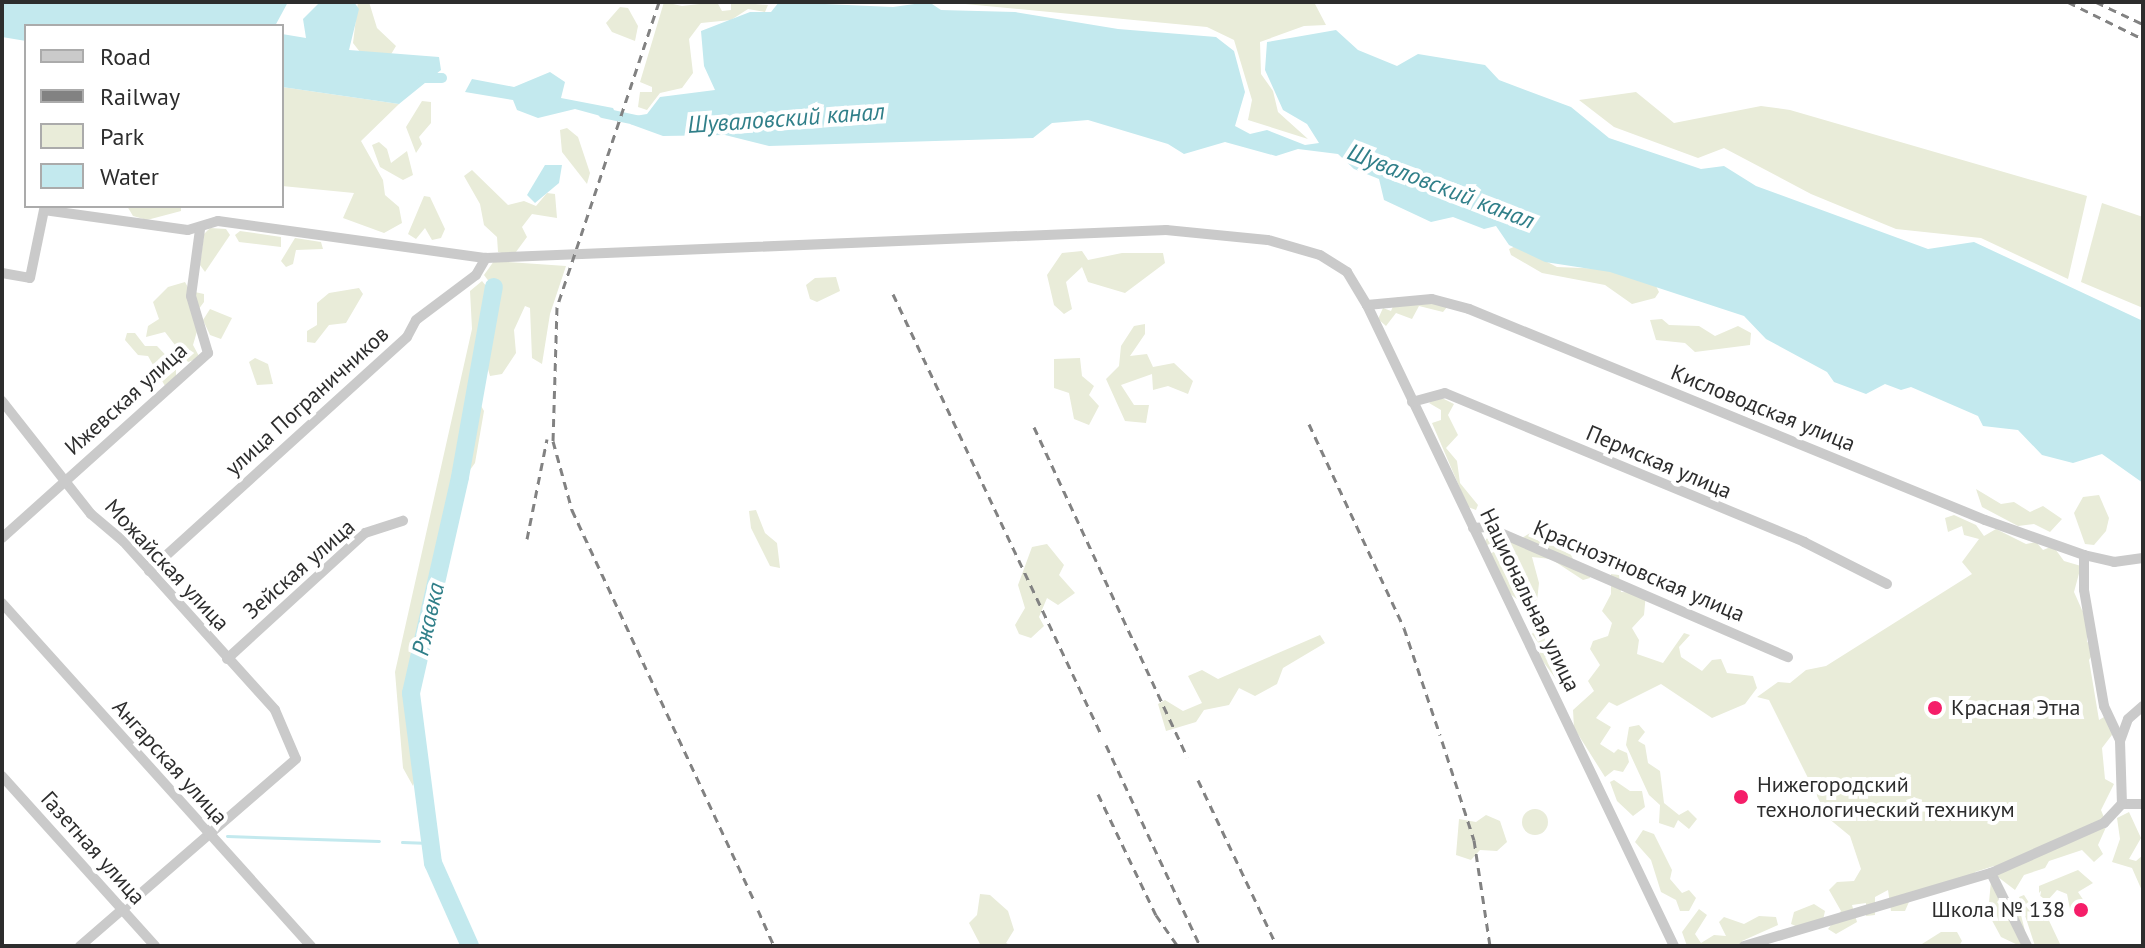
<!DOCTYPE html>
<meta charset="utf-8">
<style>
body{margin:0}
#map{position:relative;width:2145px;height:948px;overflow:hidden;background:#fff;font-family:"PT Sans",sans-serif}
div>[style]{position:absolute}
[style*='--x']{left:calc(var(--x)*1px);top:calc(var(--y)*1px);width:calc(var(--w)*1px);rotate:calc(var(--a)*1deg)}
.green>*{inset:0;background:#e9ecd9}
.round{border-radius:50%}
.water>*{inset:0;background:#c3e9ee}
.stream>*{height:3px;margin:-1.5px;padding:0 1.5px;transform-origin:1.5px;border-radius:1.5px;background:#c3e9ee}
.canal>*{height:10px;margin:-5px;padding:0 5px;transform-origin:5px;border-radius:5px;background:#c3e9ee}
.river>*{height:18px;margin:-9px;padding:0 9px;transform-origin:9px;border-radius:9px;background:#c3e9ee}
.minor>*{height:10px;margin:-5px;padding:0 5px;transform-origin:5px;border-radius:5px;background:#cacaca}
.rail>*{height:3px;margin-top:-1.5px;transform-origin:0;background:repeating-linear-gradient(90deg,#828282 0 8px,transparent 0 14px)}
.dots>*{width:22px;height:22px;translate:-50% -50%;box-sizing:border-box;border:4px solid #fff;border-radius:50%}
span{translate:-50% -50%;white-space:nowrap;text-align:center;line-height:1.15;-webkit-text-stroke:8px #fff;paint-order:stroke}
.street-label{font-size:22px;color:#2d2d2d}
.poi-label{font-size:22px;color:#2d2d2d}
.left{translate:0 -50%;text-align:left}
.right{translate:-100% -50%;text-align:right}
.water-label{font-size:24px;color:#307f89;font-style:italic}
.frame{position:absolute;inset:0;border:4px solid #2d2d2d;pointer-events:none}
.legend{position:absolute;left:24px;top:24px;width:260px;height:184px;box-sizing:border-box;background:#fff;border:2px solid #ababab;margin:0;padding:10px 14px;list-style:none;font-size:24px;color:#2d2d2d}
.legend li{display:flex;align-items:center;gap:16px;height:40px}
.legend b{width:40px;border:2px solid #ababab}
</style>
<div id="map">
<div class="green">
<i style="clip-path:polygon(358px 2px,369px 2px,377px 28px,396px 46px,390px 56px,360px 52px,353px 43px)"></i>
<i style="clip-path:polygon(664px 2px,682px 6px,717px 2px,722px 11px,731px 10px,731px 2px,768px 5px,765px 12px,748px 9px,731px 20px,701px 23px,689px 39px,693px 73px,682px 88px,660px 93px,647px 110px,638px 107px,640px 92px,652px 92px,652px 87px,640px 82px)"></i>
<i style="clip-path:polygon(944px 2px,1314px 2px,1326px 25px,1304px 26px,1260px 42px,1261px 74px,1273px 91px,1278px 112px,1308px 139px,1248px 120px,1252px 100px,1234px 40px,1207px 27px)"></i>
<i style="clip-path:polygon(620px 7px,628px 8px,638px 26px,635px 41px,612px 32px,606px 23px)"></i>
<i style="clip-path:polygon(282px 87px,399px 104px,361px 141px,383px 180px,385px 195px,399px 207px,402px 223px,384px 233px,343px 218px,354px 193px,282px 186px)"></i>
<i style="clip-path:polygon(1636px 92px,1674px 123px,1761px 106px,1790px 110px,2087px 196px,2068px 279px,1981px 238px,1896px 229px,1811px 194px,1724px 148px,1698px 158px,1614px 127px,1579px 100px)"></i>
<i style="clip-path:polygon(422px 101px,431px 102px,431px 123px,419px 137px,422px 144px,416px 153px,406px 127px)"></i>
<i style="clip-path:polygon(567px 128px,578px 137px,590px 173px,587px 184px,562px 152px,560px 130px)"></i>
<i style="clip-path:polygon(379px 142px,387px 149px,391px 163px,407px 151px,413px 175px,403px 180px,380px 167px,372px 145px)"></i>
<i style="clip-path:polygon(472px 170px,508px 205px,524px 201px,536px 206px,547px 193px,555px 194px,557px 218px,532px 214px,522px 227px,527px 237px,513px 256px,498px 252px,497px 237px,484px 225px,480px 204px,464px 176px)"></i>
<i style="clip-path:polygon(424px 196px,430px 197px,445px 229px,441px 238px,432px 240px,425px 228px,416px 239px,408px 234px)"></i>
<i style="clip-path:polygon(2102px 203px,2143px 217px,2143px 308px,2081px 282px)"></i>
<i style="clip-path:polygon(127px 206px,181px 206px,181px 211px,147px 220px,133px 216px)"></i>
<i style="clip-path:polygon(210px 228px,226px 229px,230px 235px,205px 272px,200px 265px,204px 234px)"></i>
<i style="clip-path:polygon(240px 231px,281px 237px,281px 247px,239px 242px,235px 235px)"></i>
<i style="clip-path:polygon(295px 238px,321px 242px,323px 249px,296px 250px,293px 264px,286px 267px,281px 261px)"></i>
<i style="clip-path:polygon(1516px 246px,1557px 267px,1606px 269px,1655px 284px,1659px 292px,1655px 298px,1632px 304px,1605px 285px,1542px 273px,1511px 255px,1509px 249px)"></i>
<i style="clip-path:polygon(1082px 251px,1088px 260px,1122px 253px,1163px 253px,1165px 263px,1125px 293px,1088px 282px,1082px 267px,1066px 282px,1072px 309px,1064px 314px,1054px 305px,1047px 275px,1062px 253px)"></i>
<i style="clip-path:polygon(494px 261px,566px 266px,550px 314px,542px 364px,532px 358px,530px 308px,525px 306px,514px 330px,516px 353px,502px 374px,490px 376px,486px 362px,499px 295px,484px 275px)"></i>
<i style="clip-path:polygon(836px 277px,840px 291px,817px 302px,810px 299px,806px 285px,815px 278px)"></i>
<i style="clip-path:polygon(482px 281px,496px 298px,475px 395px,484px 411px,475px 463px,457px 488px,406px 689px,419px 769px,413px 786px,403px 768px,395px 672px,472px 329px,470px 291px)"></i>
<i style="clip-path:polygon(185px 282px,190px 291px,204px 294px,204px 302px,195px 314px,198px 328px,193px 345px,200px 358px,188px 362px,165px 332px,146px 337px,148px 326px,159px 319px,153px 302px,168px 287px)"></i>
<i style="clip-path:polygon(359px 288px,363px 294px,346px 323px,329px 325px,315px 343px,307px 342px,307px 331px,317px 325px,317px 303px,329px 293px)"></i>
<i style="clip-path:polygon(1397px 297px,1452px 301px,1443px 312px,1419px 306px,1412px 319px,1396px 313px,1386px 326px,1378px 319px,1383px 308px,1391px 311px)"></i>
<i style="clip-path:polygon(210px 309px,232px 318px,221px 339px,210px 335px,203px 320px)"></i>
<i style="clip-path:polygon(1662px 319px,1669px 325px,1699px 326px,1715px 336px,1738px 326px,1751px 333px,1750px 345px,1695px 352px,1685px 343px,1656px 340px,1650px 320px)"></i>
<i style="clip-path:polygon(1145px 324px,1145px 334px,1130px 356px,1147px 354px,1153px 367px,1174px 363px,1193px 381px,1188px 394px,1168px 386px,1153px 390px,1152px 374px,1121px 385px,1134px 405px,1149px 405px,1146px 423px,1125px 421px,1106px 379px,1119px 366px,1121px 346px,1134px 326px)"></i>
<i style="clip-path:polygon(127px 333px,135px 333px,145px 346px,157px 346px,176px 366px,176px 379px,165px 386px,148px 356px,138px 355px,125px 340px)"></i>
<i style="clip-path:polygon(255px 358px,268px 364px,273px 384px,257px 385px,249px 362px)"></i>
<i style="clip-path:polygon(1080px 358px,1082px 376px,1094px 386px,1089px 395px,1099px 406px,1089px 425px,1074px 419px,1069px 393px,1054px 388px,1054px 359px)"></i>
<i style="clip-path:polygon(1440px 397px,1454px 404px,1448px 415px,1458px 435px,1446px 448px,1457px 461px,1460px 483px,1478px 505px,1476px 510px,1468px 507px,1432px 423px,1441px 420px,1441px 410px,1429px 403px)"></i>
<i style="clip-path:polygon(1976px 489px,2001px 504px,2014px 502px,2030px 512px,2043px 506px,2062px 519px,2050px 532px,2034px 524px,2018px 526px,1982px 507px)"></i>
<i style="clip-path:polygon(2099px 495px,2109px 518px,2106px 531px,2094px 545px,2085px 544px,2074px 513px,2083px 497px)"></i>
<i style="clip-path:polygon(756px 510px,765px 533px,777px 543px,780px 568px,770px 566px,751px 528px,749px 511px)"></i>
<i style="clip-path:polygon(1954px 515px,1976px 525px,1984px 536px,1996px 529px,2026px 544px,2036px 542px,2043px 550px,2053px 546px,2064px 561px,2081px 566px,2074px 592px,2082px 610px,2094px 621px,2087px 633px,2087px 642px,2097px 647px,2089px 660px,2099px 720px,2104px 717px,2118px 727px,2102px 748px,2105px 779px,2114px 784px,2101px 810px,2107px 825px,2098px 845px,2103px 854px,2094px 862px,2082px 850px,2049px 861px,2045px 868px,2024px 875px,2015px 890px,1998px 877px,1994px 866px,1975px 872px,1974px 882px,1912px 895px,1905px 911px,1891px 911px,1888px 890px,1875px 897px,1875px 915px,1866px 916px,1866px 903px,1852px 905px,1857px 922px,1836px 934px,1828px 929px,1841px 911px,1829px 890px,1837px 882px,1854px 881px,1861px 869px,1850px 836px,1828px 818px,1769px 700px,1757px 697px,1778px 682px,1790px 683px,1806px 670px,1826px 666px,1972px 574px,1962px 562px,1979px 539px,1964px 535px,1962px 526px,1948px 532px,1945px 518px)"></i>
<i style="clip-path:polygon(1512px 533px,1522px 538px,1530px 533px,1541px 543px,1568px 549px,1573px 559px,1589px 568px,1590px 578px,1583px 580px,1551px 559px,1532px 557px,1539px 583px,1537px 601px,1523px 604px,1509px 593px,1485px 541px,1489px 535px)"></i>
<i style="clip-path:polygon(1047px 544px,1064px 565px,1059px 575px,1075px 593px,1058px 605px,1047px 598px,1039px 617px,1044px 626px,1031px 638px,1019px 634px,1015px 625px,1025px 608px,1018px 585px,1032px 547px)"></i>
<i style="clip-path:polygon(1611px 574px,1619px 575px,1621px 592px,1646px 593px,1644px 615px,1632px 628px,1639px 640px,1637px 654px,1663px 663px,1684px 633px,1690px 635px,1679px 647px,1681px 657px,1702px 671px,1712px 660px,1721px 659px,1727px 673px,1753px 676px,1757px 688px,1745px 704px,1712px 718px,1661px 684px,1617px 706px,1609px 702px,1596px 718px,1611px 727px,1600px 744px,1614px 753px,1618px 749px,1627px 753px,1629px 762px,1623px 772px,1614px 770px,1605px 777px,1574px 728px,1573px 710px,1594px 691px,1588px 681px,1600px 665px,1590px 649px,1593px 641px,1608px 636px,1612px 623px,1602px 611px,1611px 594px)"></i>
<i style="clip-path:polygon(1537px 626px,1548px 627px,1544px 643px,1570px 681px,1561px 686px,1539px 656px,1541px 647px,1532px 634px)"></i>
<i style="clip-path:polygon(1320px 635px,1325px 643px,1283px 668px,1277px 684px,1255px 696px,1239px 688px,1229px 705px,1204px 710px,1196px 722px,1166px 731px,1158px 704px,1165px 700px,1183px 711px,1202px 703px,1188px 676px,1202px 670px,1218px 679px)"></i>
<i style="clip-path:polygon(1639px 725px,1645px 732px,1638px 741px,1645px 745px,1648px 763px,1660px 771px,1664px 803px,1679px 815px,1688px 810px,1697px 819px,1689px 829px,1678px 820px,1674px 828px,1659px 823px,1660px 805px,1649px 795px,1626px 745px,1629px 727px)"></i>
<i style="clip-path:polygon(1614px 780px,1630px 791px,1642px 791px,1645px 807px,1633px 816px,1617px 801px,1610px 782px)"></i>
<i class="round" style="left:1522px;top:809px;width:26px;height:26px"></i>
<i style="clip-path:polygon(2129px 812px,2141px 838px,2129px 859px,2136px 861px,2143px 855px,2143px 893px,2132px 868px,2112px 862px,2120px 839px,2117px 818px)"></i>
<i style="clip-path:polygon(1486px 815px,1500px 821px,1507px 842px,1497px 851px,1480px 850px,1471px 860px,1456px 855px,1459px 819px,1476px 822px)"></i>
<i style="clip-path:polygon(1643px 830px,1654px 834px,1672px 870px,1670px 879px,1682px 893px,1689px 890px,1696px 898px,1689px 911px,1680px 911px,1676px 900px,1661px 892px,1651px 860px,1635px 842px)"></i>
<i style="clip-path:polygon(2078px 870px,2093px 883px,2078px 892px,2088px 907px,2080px 918px,2070px 909px,2067px 894px,2057px 890px,2047px 901px,2039px 895px,2039px 886px)"></i>
<i style="clip-path:polygon(1991px 881px,2006px 893px,1997px 902px,2003px 909px,2002px 921px,2010px 914px,2021px 915px,2026px 935px,2020px 946px,2001px 937px,1988px 913px)"></i>
<i style="clip-path:polygon(980px 894px,990px 895px,1008px 911px,1014px 930px,1006px 943px,1012px 946px,981px 946px,969px 923px,977px 915px)"></i>
<i style="clip-path:polygon(2024px 895px,2033px 909px,2044px 910px,2061px 946px,2035px 946px,2019px 897px)"></i>
<i style="clip-path:polygon(1814px 904px,1825px 911px,1823px 920px,1800px 928px,1791px 924px,1794px 912px)"></i>
<i style="clip-path:polygon(1699px 909px,1707px 915px,1695px 934px,1701px 943px,1714px 935px,1726px 936px,1719px 922px,1724px 917px,1744px 924px,1759px 916px,1776px 917px,1778px 925px,1742px 941px,1743px 946px,1687px 946px,1682px 932px)"></i>
<i style="clip-path:polygon(1941px 932px,1957px 932px,1962px 941px,1959px 946px,1922px 944px)"></i>
</div>
<div class="water">
<i style="clip-path:polygon(2px 2px,288px 2px,275px 26px,26px 26px,26px 41px,2px 37px)"></i>
<i style="clip-path:polygon(320px 2px,354px 2px,359px 9px,349px 50px,439px 57px,441px 70px,399px 104px,282px 87px,282px 34px,306px 38px,303px 19px)"></i>
<i style="clip-path:polygon(779px 2px,893px 7px,929px 2px,941px 10px,1015px 12px,1118px 29px,1216px 37px,1234px 51px,1245px 92px,1235px 126px,1250px 134px,1267px 130px,1305px 145px,1319px 143px,1307px 124px,1283px 110px,1265px 70px,1267px 42px,1336px 30px,1358px 50px,1397px 66px,1418px 54px,1485px 65px,1499px 80px,1571px 107px,1609px 138px,1701px 169px,1724px 166px,1756px 186px,1928px 249px,1974px 242px,2143px 321px,2143px 483px,2102px 454px,2073px 463px,2042px 455px,2018px 430px,1983px 426px,1978px 416px,1911px 387px,1901px 390px,1885px 384px,1866px 394px,1834px 382px,1827px 372px,1766px 339px,1744px 316px,1610px 272px,1545px 262px,1509px 245px,1496px 226px,1484px 229px,1453px 217px,1431px 222px,1384px 200px,1379px 179px,1354px 169px,1338px 154px,1298px 149px,1276px 156px,1225px 142px,1184px 154px,1168px 144px,1088px 120px,1052px 123px,1033px 138px,769px 146px,725px 135px,663px 136px,630px 124px,629px 117px,647px 114px,660px 97px,715px 90px,704px 66px,701px 31px,750px 12px,771px 12px)"></i>
<i style="clip-path:polygon(550px 72px,565px 82px,561px 98px,613px 108px,616px 114px,608px 118px,575px 109px,538px 118px,517px 110px,513px 100px,465px 92px,472px 79px,514px 87px)"></i>
<i style="clip-path:polygon(545px 165px,562px 165px,559px 183px,535px 203px,527px 195px)"></i>
</div>
<div class="stream">
<i style="--x:227;--y:836;--w:152;--a:1.9"></i>
<i style="--x:402;--y:842;--w:28;--a:2"></i>
</div>
<div class="canal">
<i style="--x:423;--y:78;--w:19;--a:0"></i>
<i style="--x:603;--y:113;--w:40;--a:12"></i>
</div>
<div class="river">
<i style="--x:470;--y:946;--w:91;--a:-114"></i>
<i style="--x:433;--y:863;--w:171;--a:-97.4"></i>
<i style="--x:411;--y:693;--w:221;--a:-77.2"></i>
<i style="--x:460;--y:477;--w:193;--a:-79.9"></i>
</div>
<div class="minor">
<i style="--x:2;--y:273;--w:28;--a:10"></i>
<i style="--x:30;--y:278;--w:69;--a:-78.4"></i>
<i style="--x:44;--y:210;--w:145;--a:7.9"></i>
<i style="--x:188;--y:230;--w:31;--a:-17"></i>
<i style="--x:218;--y:221;--w:271;--a:7.9"></i>
<i style="--x:486;--y:258;--w:681;--a:-2.36"></i>
<i style="--x:1166;--y:230;--w:102;--a:5.6"></i>
<i style="--x:1268;--y:240;--w:54;--a:16.1"></i>
<i style="--x:1320;--y:255;--w:32;--a:32"></i>
<i style="--x:1347;--y:272;--w:39;--a:59"></i>
<i style="--x:1367;--y:305;--w:711;--a:64.41"></i>
<i style="--x:1367;--y:305;--w:65;--a:-5.3"></i>
<i style="--x:1432;--y:299;--w:38;--a:15"></i>
<i style="--x:1469;--y:309;--w:557;--a:22.24"></i>
<i style="--x:1985;--y:520;--w:105;--a:19.5"></i>
<i style="--x:2084;--y:555;--w:31;--a:13"></i>
<i style="--x:2114;--y:562;--w:29;--a:-8"></i>
<i style="--x:2;--y:401;--w:144;--a:51.8"></i>
<i style="--x:91;--y:514;--w:42;--a:40.2"></i>
<i style="--x:123;--y:541;--w:227;--a:48"></i>
<i style="--x:275;--y:710;--w:53;--a:66.8"></i>
<i style="--x:296;--y:759;--w:286;--a:139.1"></i>
<i style="--x:1412;--y:402;--w:34;--a:-15"></i>
<i style="--x:1445;--y:393;--w:389;--a:22.5"></i>
<i style="--x:1804;--y:542;--w:93;--a:26.8"></i>
<i style="--x:1473;--y:528;--w:14;--a:-4"></i>
<i style="--x:1487;--y:527;--w:328;--a:23.4"></i>
<i style="--x:2;--y:538;--w:277;--a:-41.9"></i>
<i style="--x:208;--y:353;--w:59;--a:-106.6"></i>
<i style="--x:191;--y:296;--w:68;--a:-82.3"></i>
<i style="--x:2084;--y:555;--w:35;--a:90"></i>
<i style="--x:2084;--y:590;--w:118;--a:80.2"></i>
<i style="--x:2104;--y:706;--w:38;--a:65"></i>
<i style="--x:2120;--y:741;--w:63;--a:88.2"></i>
<i style="--x:149;--y:571;--w:348;--a:-42.2"></i>
<i style="--x:407;--y:337;--w:19;--a:-62"></i>
<i style="--x:416;--y:320;--w:75;--a:-36.9"></i>
<i style="--x:476;--y:275;--w:20;--a:-60"></i>
<i style="--x:2;--y:603;--w:462;--a:48"></i>
<i style="--x:227;--y:659;--w:187;--a:-42.4"></i>
<i style="--x:365;--y:533;--w:40;--a:-18"></i>
<i style="--x:2120;--y:741;--w:23;--a:-70"></i>
<i style="--x:2128;--y:719;--w:20;--a:-41"></i>
<i style="--x:2;--y:776;--w:229;--a:48"></i>
<i style="--x:2122;--y:804;--w:21;--a:0"></i>
<i style="--x:1991;--y:873;--w:81;--a:63.7"></i>
<i style="--x:1744;--y:946;--w:258;--a:-16.5"></i>
<i style="--x:1991;--y:873;--w:124;--a:-23.9"></i>
<i style="--x:2104;--y:823;--w:26;--a:-47"></i>
</div>
<div class="rail">
<i style="--x:659;--y:2;--w:322;--a:108.5"></i>
<i style="--x:557;--y:307;--w:134;--a:91.7"></i>
<i style="--x:553;--y:441;--w:72;--a:74.6"></i>
<i style="--x:572;--y:510;--w:431;--a:65"></i>
<i style="--x:2068;--y:2;--w:84;--a:26.3"></i>
<i style="--x:2096;--y:2;--w:52;--a:25.1"></i>
<i style="--x:893;--y:294;--w:489;--a:64.7"></i>
<i style="--x:1309;--y:424;--w:225;--a:65"></i>
<i style="--x:1404;--y:628;--w:113;--a:71.4"></i>
<i style="--x:1034;--y:427;--w:364;--a:65.1"></i>
<i style="--x:527;--y:539;--w:102;--a:-78.7"></i>
<i style="--x:1442;--y:741;--w:104;--a:72.1"></i>
<i style="--x:1474;--y:840;--w:107;--a:81.4"></i>
<i style="--x:1106;--y:745;--w:222;--a:64.9"></i>
<i style="--x:1198;--y:780;--w:184;--a:64.6"></i>
<i style="--x:1098;--y:794;--w:134;--a:64.4"></i>
<i style="--x:1156;--y:915;--w:38;--a:55"></i>
<i style="--x:758;--y:910;--w:39;--a:66"></i>
</div>
<div class="dots">
<i style="left:1935px;top:708px;background:#f51e69"></i>
<i style="left:1741px;top:797px;background:#f51e69"></i>
<i style="left:2081px;top:910px;background:#f51e69"></i>
</div>
<div class="street-label">
<span style="left:126px;top:399px;rotate:-42deg">Ижевская улица</span>
<span style="left:307px;top:401px;rotate:-42deg">улица Пограничников</span>
<span style="left:1763px;top:408px;rotate:22deg">Кисловодская улица</span>
<span style="left:1659px;top:462px;rotate:23deg">Пермская улица</span>
<span style="left:167px;top:565px;rotate:47deg">Можайская улица</span>
<span style="left:299px;top:569px;rotate:-41deg">Зейская улица</span>
<span style="left:1639px;top:571px;rotate:23deg">Красноэтновская улица</span>
<span style="left:1530px;top:600px;rotate:64deg">Национальная улица</span>
<span style="left:170px;top:762px;rotate:48deg">Ангарская улица</span>
<span style="left:93px;top:848px;rotate:48deg">Газетная улица</span>
</div>
<div class="poi-label">
<span class="left" style="left:1951px;top:708px">Красная Этна</span>
<span class="left" style="left:1757px;top:797px">Нижегородский<br>технологический техникум</span>
<span class="right" style="left:2065px;top:910px">Школа № 138</span>
</div>
<div class="water-label">
<span style="left:786px;top:118px;rotate:-4deg">Шуваловский канал</span>
<span style="left:1441px;top:186px;rotate:21deg">Шуваловский канал</span>
<span style="left:428px;top:619px;rotate:-77deg">Ржавка</span>
</div>
<div class="frame"></div>
<ul class="legend">
<li><b style="height:10px;background:#cacaca"></b>Road</li>
<li><b style="height:10px;background:#828282"></b>Railway</li>
<li><b style="height:22px;background:#e9ecd9"></b>Park</li>
<li><b style="height:22px;background:#c3e9ee"></b>Water</li>
</ul>
</div>
